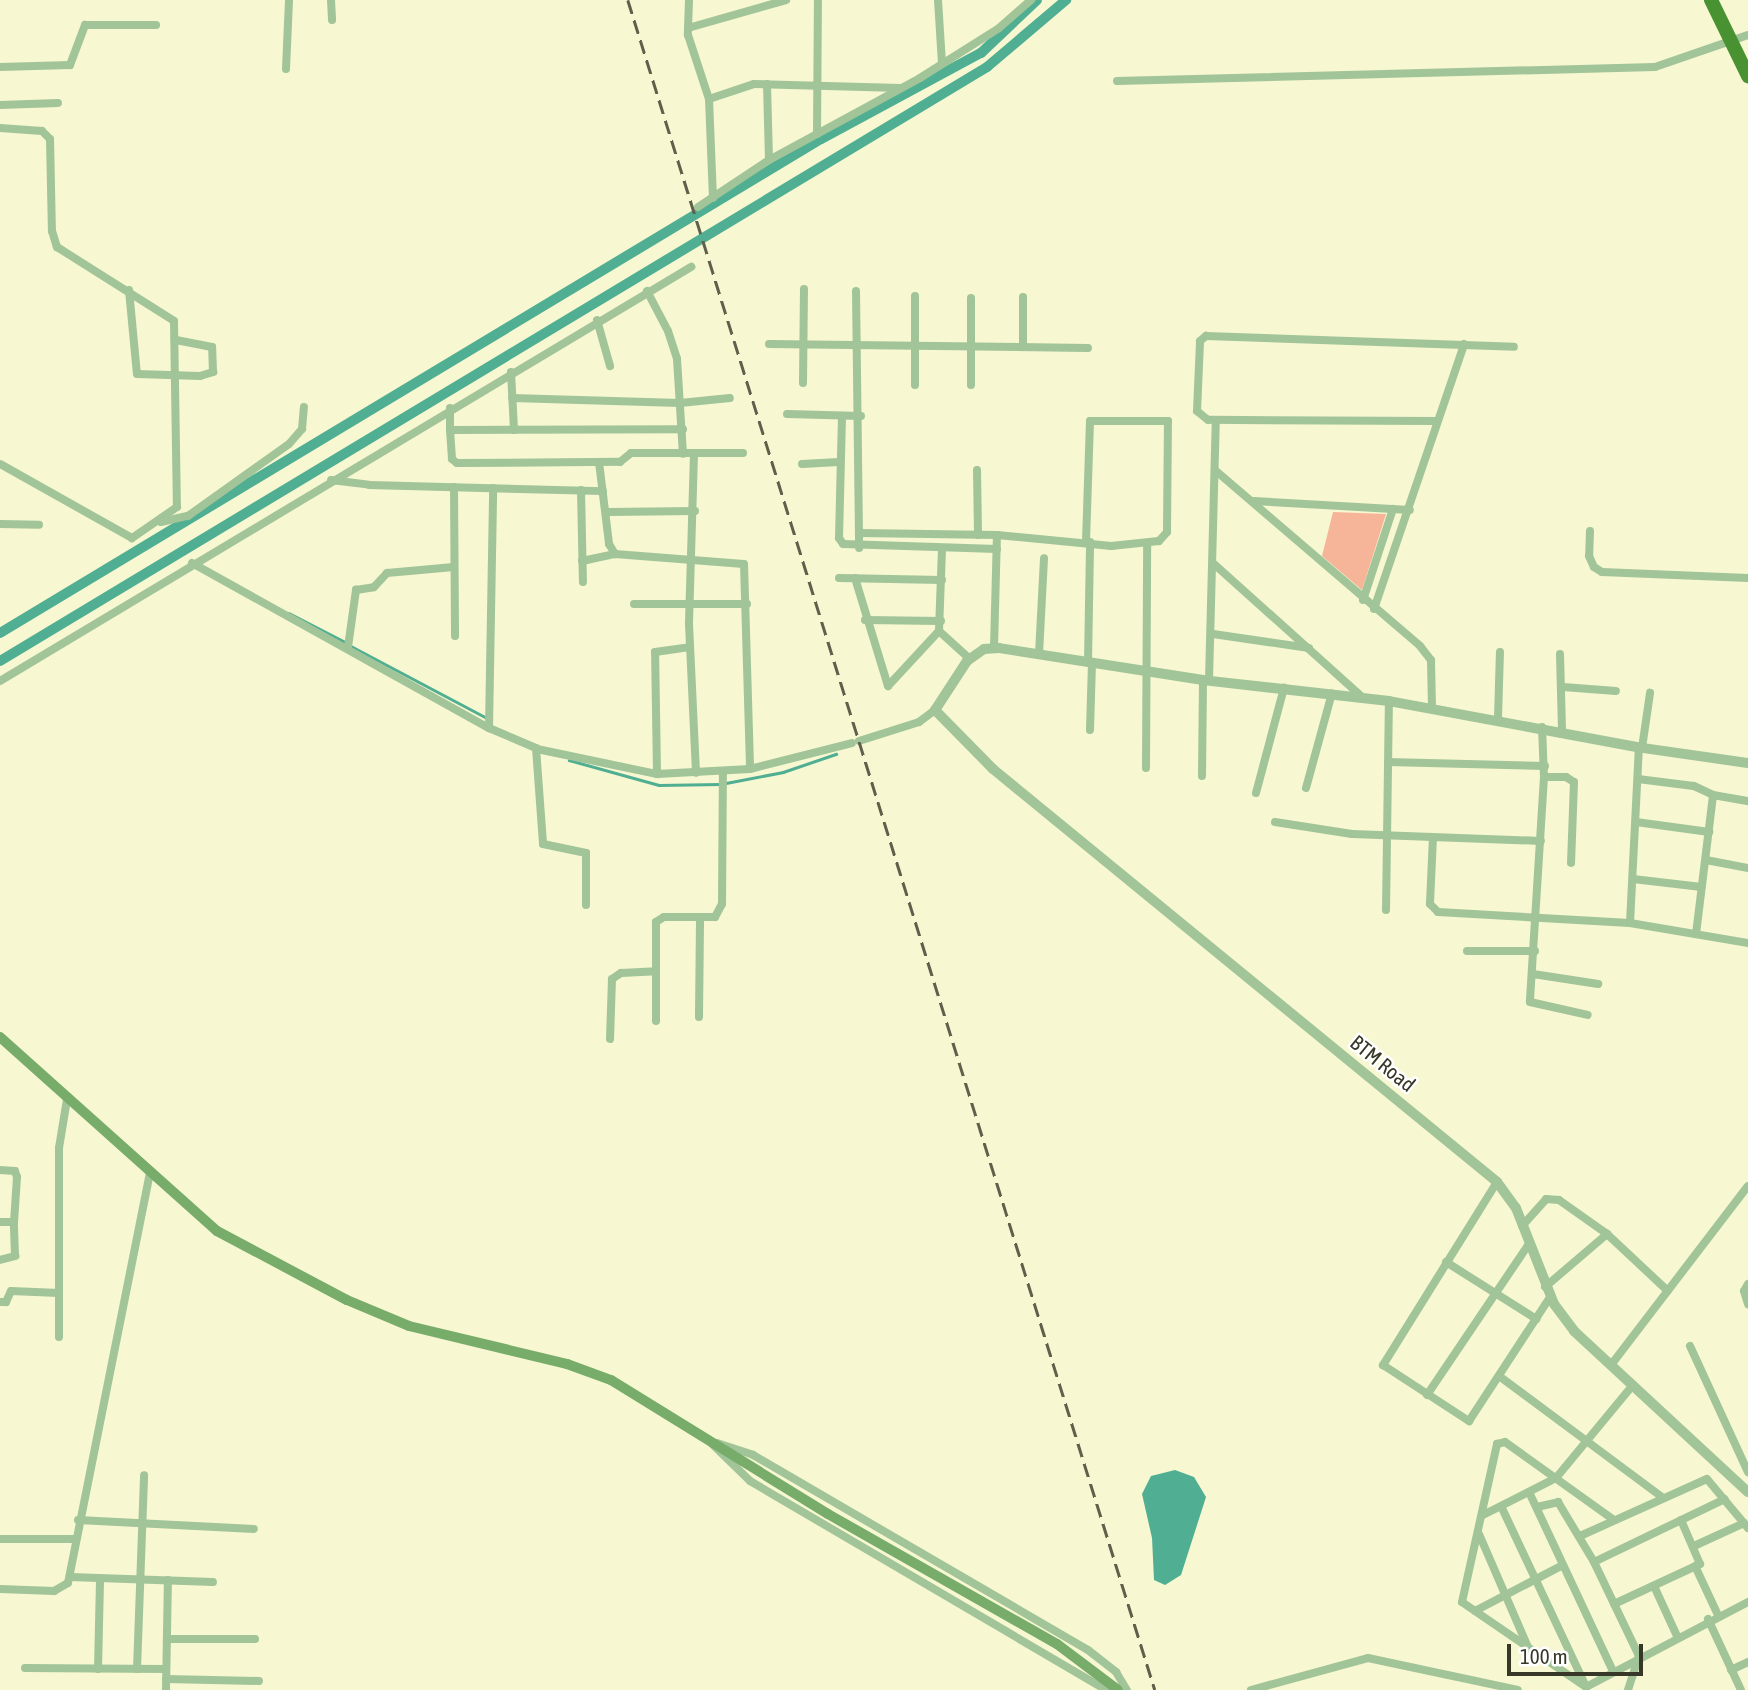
<!DOCTYPE html>
<style>
body{margin:0}
#map{position:relative;width:1748px;height:1690px;overflow:hidden;background:#f7f7d1;font-family:"Asap Condensed",sans-serif}
div>[style]{position:absolute}
[style*='--x']{left:calc(var(--x)*1px);top:calc(var(--y)*1px);width:calc(var(--w)*1px);rotate:calc(var(--a)*1deg)}
.green>*{inset:0;background:#f6b598}
.water>*{inset:0;background:#50af92}
.stream>*{height:2.5px;margin:-1.25px;padding:0 1.25px;transform-origin:1.25px;border-radius:1.25px;background:#50af92}
.canal>*{height:10px;margin:-5px;padding:0 5px;transform-origin:5px;border-radius:5px;background:#50af92}
.minor>*{height:8px;margin:-4px;padding:0 4px;transform-origin:4px;border-radius:4px;background:#a1c498}
.tertiary>*{height:10px;margin:-5px;padding:0 5px;transform-origin:5px;border-radius:5px;background:#a1c498}
.secondary>*{height:10px;margin:-5px;padding:0 5px;transform-origin:5px;border-radius:5px;background:#77ac6a}
.trunk>*{height:14px;margin:-7px;padding:0 7px;transform-origin:7px;border-radius:7px;background:#499232}
.rail>*{height:2.5px;margin-top:-1.25px;transform-origin:0;background:repeating-linear-gradient(90deg,#5f5f4b 0 14px,transparent 0 21px)}
span{translate:-50% -50%;white-space:nowrap;text-align:center;line-height:1.15;-webkit-text-stroke:5px #fff;paint-order:stroke}
.street-label{font-size:21px;color:#383829}
.scale{position:absolute;left:1507px;top:1644px;width:136px;height:32px;box-sizing:border-box;border:4px solid #383829;border-top:0;padding-left:9px;font-size:21px;line-height:24px;white-space:nowrap;color:#383829;-webkit-text-stroke:5px #fff;paint-order:stroke}
</style>
<div id="map">
<div class="green">
<i style="clip-path:polygon(1333px 512px,1386px 514px,1362px 590px,1322px 556px)"></i>
</div>
<div class="water">
<i style="clip-path:polygon(1175px 1470px,1194px 1477px,1206px 1497px,1181px 1575px,1165px 1585px,1154px 1580px,1152px 1538px,1142px 1494px,1151px 1476px)"></i>
</div>
<div class="stream">
<i style="--x:289;--y:613;--w:63;--a:27.4"></i>
<i style="--x:351;--y:646;--w:154;--a:27.9"></i>
<i style="--x:569;--y:760;--w:93;--a:15.5"></i>
<i style="--x:659;--y:785;--w:61;--a:-0.9"></i>
<i style="--x:726;--y:783;--w:58;--a:-10.9"></i>
<i style="--x:783;--y:772;--w:56;--a:-18.8"></i>
</div>
<div class="canal">
<i style="--x:0;--y:633;--w:958;--a:-31.04"></i>
<i style="--x:821;--y:139;--w:182;--a:-28.3"></i>
<i style="--x:981;--y:53;--w:77;--a:-43.4"></i>
<i style="--x:0;--y:661;--w:1152;--a:-31.04"></i>
<i style="--x:987;--y:67;--w:104;--a:-40.3"></i>
</div>
<div class="minor">
<i style="--x:331;--y:0;--w:20;--a:87"></i>
<i style="--x:689;--y:0;--w:35;--a:92"></i>
<i style="--x:688;--y:35;--w:67;--a:71.8"></i>
<i style="--x:709;--y:99;--w:99;--a:87.7"></i>
<i style="--x:938;--y:0;--w:64;--a:86.4"></i>
<i style="--x:688;--y:28;--w:102;--a:-15.9"></i>
<i style="--x:0;--y:67;--w:70;--a:-1.6"></i>
<i style="--x:70;--y:65;--w:43;--a:-69.4"></i>
<i style="--x:85;--y:25;--w:71;--a:0"></i>
<i style="--x:286;--y:69;--w:69;--a:-87.5"></i>
<i style="--x:1117;--y:81;--w:538;--a:-1.49"></i>
<i style="--x:1655;--y:67;--w:98;--a:-19"></i>
<i style="--x:767;--y:84;--w:76;--a:88.5"></i>
<i style="--x:709;--y:99;--w:47;--a:-18.4"></i>
<i style="--x:754;--y:84;--w:146;--a:1.6"></i>
<i style="--x:0;--y:105;--w:58;--a:-2"></i>
<i style="--x:0;--y:128;--w:42;--a:4.1"></i>
<i style="--x:42;--y:131;--w:11;--a:45"></i>
<i style="--x:50;--y:139;--w:92;--a:88.8"></i>
<i style="--x:52;--y:231;--w:17;--a:73"></i>
<i style="--x:57;--y:247;--w:138;--a:32.3"></i>
<i style="--x:174;--y:321;--w:186;--a:89.1"></i>
<i style="--x:177;--y:507;--w:55;--a:145.4"></i>
<i style="--x:132;--y:538;--w:151;--a:-150.7"></i>
<i style="--x:817;--y:134;--w:134;--a:-89.6"></i>
<i style="--x:698;--y:207;--w:85;--a:-33.5"></i>
<i style="--x:769;--y:160;--w:172;--a:-28.5"></i>
<i style="--x:920;--y:78;--w:93;--a:-32.3"></i>
<i style="--x:999;--y:28;--w:43;--a:-41.2"></i>
<i style="--x:129;--y:290;--w:84;--a:84.6"></i>
<i style="--x:137;--y:374;--w:63;--a:1.8"></i>
<i style="--x:200;--y:376;--w:14;--a:-17"></i>
<i style="--x:213;--y:372;--w:25;--a:-92"></i>
<i style="--x:212;--y:347;--w:38;--a:-169"></i>
<i style="--x:647;--y:291;--w:45;--a:62.3"></i>
<i style="--x:668;--y:331;--w:29;--a:72"></i>
<i style="--x:677;--y:359;--w:95;--a:86.4"></i>
<i style="--x:856;--y:291;--w:257;--a:89.3"></i>
<i style="--x:1023;--y:297;--w:50;--a:90"></i>
<i style="--x:971;--y:298;--w:87;--a:90"></i>
<i style="--x:597;--y:320;--w:48;--a:74.2"></i>
<i style="--x:769;--y:344;--w:319;--a:0.7"></i>
<i style="--x:511;--y:372;--w:58;--a:87"></i>
<i style="--x:803;--y:383;--w:94;--a:-89.4"></i>
<i style="--x:915;--y:385;--w:89;--a:-90"></i>
<i style="--x:512;--y:398;--w:168;--a:1.7"></i>
<i style="--x:680;--y:403;--w:50;--a:-5.7"></i>
<i style="--x:450;--y:408;--w:22;--a:90"></i>
<i style="--x:450;--y:430;--w:233;--a:-0.2"></i>
<i style="--x:787;--y:414;--w:74;--a:1.5"></i>
<i style="--x:842;--y:416;--w:122;--a:91.4"></i>
<i style="--x:839;--y:538;--w:7;--a:56"></i>
<i style="--x:843;--y:544;--w:154;--a:1.9"></i>
<i style="--x:1437;--y:421;--w:229;--a:-179.7"></i>
<i style="--x:1208;--y:420;--w:14;--a:-141"></i>
<i style="--x:1197;--y:411;--w:70;--a:-87.5"></i>
<i style="--x:1200;--y:341;--w:8;--a:-40"></i>
<i style="--x:1206;--y:336;--w:308;--a:2"></i>
<i style="--x:450;--y:430;--w:29;--a:86"></i>
<i style="--x:452;--y:459;--w:6;--a:39"></i>
<i style="--x:457;--y:463;--w:163;--a:-0.4"></i>
<i style="--x:620;--y:462;--w:14;--a:-39"></i>
<i style="--x:631;--y:453;--w:112;--a:0"></i>
<i style="--x:694;--y:454;--w:170;--a:91.7"></i>
<i style="--x:689;--y:624;--w:149;--a:87.3"></i>
<i style="--x:599;--y:462;--w:83;--a:83"></i>
<i style="--x:609;--y:544;--w:12;--a:59"></i>
<i style="--x:615;--y:554;--w:129;--a:4.4"></i>
<i style="--x:744;--y:564;--w:205;--a:88.3"></i>
<i style="--x:802;--y:464;--w:37;--a:-3"></i>
<i style="--x:977;--y:470;--w:65;--a:89.1"></i>
<i style="--x:1216;--y:471;--w:269;--a:40.6"></i>
<i style="--x:1420;--y:646;--w:18;--a:52"></i>
<i style="--x:1431;--y:660;--w:49;--a:88.8"></i>
<i style="--x:331;--y:480;--w:38;--a:7"></i>
<i style="--x:369;--y:485;--w:234;--a:1.5"></i>
<i style="--x:454;--y:487;--w:149;--a:89.6"></i>
<i style="--x:581;--y:490;--w:92;--a:88.8"></i>
<i style="--x:1254;--y:501;--w:156;--a:3.3"></i>
<i style="--x:608;--y:512;--w:87;--a:-0.7"></i>
<i style="--x:161;--y:522;--w:28;--a:-13"></i>
<i style="--x:188;--y:516;--w:124;--a:-35.5"></i>
<i style="--x:289;--y:444;--w:20;--a:-49"></i>
<i style="--x:302;--y:429;--w:22;--a:-85"></i>
<i style="--x:0;--y:524;--w:39;--a:1"></i>
<i style="--x:1590;--y:531;--w:25;--a:92"></i>
<i style="--x:1589;--y:556;--w:12;--a:66"></i>
<i style="--x:1594;--y:567;--w:9;--a:32"></i>
<i style="--x:1602;--y:572;--w:146;--a:2.4"></i>
<i style="--x:859;--y:533;--w:138;--a:0.8"></i>
<i style="--x:997;--y:535;--w:115;--a:5.5"></i>
<i style="--x:1111;--y:546;--w:48;--a:-5.9"></i>
<i style="--x:1159;--y:541;--w:12;--a:-48"></i>
<i style="--x:1167;--y:532;--w:111;--a:-89.5"></i>
<i style="--x:1168;--y:421;--w:78;--a:180"></i>
<i style="--x:1090;--y:421;--w:120;--a:91.9"></i>
<i style="--x:942;--y:549;--w:82;--a:92.1"></i>
<i style="--x:939;--y:631;--w:42;--a:42.1"></i>
<i style="--x:582;--y:561;--w:34;--a:-12"></i>
<i style="--x:192;--y:563;--w:340;--a:29.1"></i>
<i style="--x:489;--y:728;--w:51;--a:23.1"></i>
<i style="--x:536;--y:748;--w:96;--a:85.8"></i>
<i style="--x:543;--y:844;--w:44;--a:11.8"></i>
<i style="--x:586;--y:853;--w:52;--a:90"></i>
<i style="--x:1214;--y:564;--w:199;--a:41.9"></i>
<i style="--x:839;--y:578;--w:103;--a:1.1"></i>
<i style="--x:855;--y:578;--w:113;--a:73"></i>
<i style="--x:888;--y:686;--w:75;--a:-47.2"></i>
<i style="--x:1363;--y:600;--w:96;--a:-71.8"></i>
<i style="--x:634;--y:604;--w:113;--a:0"></i>
<i style="--x:1374;--y:609;--w:280;--a:-71.2"></i>
<i style="--x:865;--y:620;--w:76;--a:0.8"></i>
<i style="--x:1213;--y:634;--w:97;--a:8.3"></i>
<i style="--x:348;--y:647;--w:58;--a:-82"></i>
<i style="--x:356;--y:590;--w:18;--a:-9"></i>
<i style="--x:374;--y:587;--w:19;--a:-47"></i>
<i style="--x:387;--y:573;--w:67;--a:-5.1"></i>
<i style="--x:994;--y:648;--w:113;--a:-88.5"></i>
<i style="--x:1039;--y:654;--w:96;--a:-87"></i>
<i style="--x:1560;--y:654;--w:77;--a:88.5"></i>
<i style="--x:1088;--y:662;--w:120;--a:-89"></i>
<i style="--x:1209;--y:680;--w:259;--a:-88.5"></i>
<i style="--x:0;--y:681;--w:806;--a:-30.93"></i>
<i style="--x:1563;--y:687;--w:53;--a:4.3"></i>
<i style="--x:1498;--y:718;--w:66;--a:-88.3"></i>
<i style="--x:1542;--y:727;--w:50;--a:87.7"></i>
<i style="--x:1544;--y:777;--w:225;--a:93.6"></i>
<i style="--x:1530;--y:1002;--w:59;--a:12.6"></i>
<i style="--x:489;--y:728;--w:240;--a:-89"></i>
<i style="--x:1090;--y:730;--w:67;--a:-88.3"></i>
<i style="--x:859;--y:741;--w:63;--a:-17.6"></i>
<i style="--x:919;--y:722;--w:20;--a:-37"></i>
<i style="--x:1642;--y:748;--w:56;--a:-81.7"></i>
<i style="--x:537;--y:749;--w:123;--a:11.8"></i>
<i style="--x:657;--y:774;--w:93;--a:-3.1"></i>
<i style="--x:750;--y:769;--w:105;--a:-14.3"></i>
<i style="--x:1388;--y:762;--w:157;--a:1.5"></i>
<i style="--x:1146;--y:768;--w:224;--a:-89.7"></i>
<i style="--x:657;--y:774;--w:122;--a:-90.9"></i>
<i style="--x:655;--y:652;--w:35;--a:-8"></i>
<i style="--x:1202;--y:776;--w:96;--a:-89.4"></i>
<i style="--x:1544;--y:777;--w:22;--a:0"></i>
<i style="--x:1566;--y:777;--w:9;--a:32"></i>
<i style="--x:1574;--y:782;--w:81;--a:92.1"></i>
<i style="--x:1638;--y:779;--w:56;--a:7.1"></i>
<i style="--x:1694;--y:786;--w:21;--a:25"></i>
<i style="--x:1713;--y:795;--w:36;--a:10"></i>
<i style="--x:1306;--y:788;--w:98;--a:-74.7"></i>
<i style="--x:1256;--y:793;--w:109;--a:-75.1"></i>
<i style="--x:1275;--y:822;--w:78;--a:8.9"></i>
<i style="--x:1352;--y:834;--w:189;--a:2.1"></i>
<i style="--x:1636;--y:822;--w:74;--a:7.8"></i>
<i style="--x:1433;--y:837;--w:67;--a:92.6"></i>
<i style="--x:1430;--y:904;--w:11;--a:45"></i>
<i style="--x:1438;--y:912;--w:192;--a:3.3"></i>
<i style="--x:1630;--y:923;--w:120;--a:9.6"></i>
<i style="--x:1706;--y:860;--w:43;--a:10.8"></i>
<i style="--x:1633;--y:879;--w:69;--a:6.6"></i>
<i style="--x:1386;--y:910;--w:209;--a:-89.2"></i>
<i style="--x:1630;--y:923;--w:175;--a:-87.1"></i>
<i style="--x:1696;--y:934;--w:140;--a:-83"></i>
<i style="--x:1467;--y:951;--w:68;--a:0"></i>
<i style="--x:1533;--y:974;--w:66;--a:8.7"></i>
<i style="--x:699;--y:1017;--w:98;--a:-89.4"></i>
<i style="--x:656;--y:1021;--w:99;--a:-90"></i>
<i style="--x:656;--y:922;--w:9;--a:-32"></i>
<i style="--x:664;--y:917;--w:51;--a:0"></i>
<i style="--x:715;--y:917;--w:15;--a:-62"></i>
<i style="--x:722;--y:904;--w:132;--a:-89.6"></i>
<i style="--x:610;--y:1039;--w:60;--a:-88.1"></i>
<i style="--x:612;--y:979;--w:11;--a:-34"></i>
<i style="--x:621;--y:973;--w:35;--a:-3"></i>
<i style="--x:0;--y:1170;--w:15;--a:4"></i>
<i style="--x:15;--y:1171;--w:6;--a:72"></i>
<i style="--x:17;--y:1177;--w:45;--a:93.8"></i>
<i style="--x:14;--y:1222;--w:14;--a:180"></i>
<i style="--x:1497;--y:1182;--w:216;--a:121.9"></i>
<i style="--x:1383;--y:1365;--w:103;--a:33.1"></i>
<i style="--x:1469;--y:1421;--w:148;--a:-56.8"></i>
<i style="--x:1522;--y:1226;--w:36;--a:-48"></i>
<i style="--x:1546;--y:1199;--w:13;--a:4"></i>
<i style="--x:1559;--y:1200;--w:59;--a:35.3"></i>
<i style="--x:1607;--y:1234;--w:83;--a:43.1"></i>
<i style="--x:0;--y:1260;--w:16;--a:-15"></i>
<i style="--x:15;--y:1256;--w:34;--a:-92"></i>
<i style="--x:1446;--y:1262;--w:107;--a:32.3"></i>
<i style="--x:1748;--y:1284;--w:8;--a:120"></i>
<i style="--x:1744;--y:1291;--w:14;--a:73"></i>
<i style="--x:1545;--y:1287;--w:82;--a:-40.5"></i>
<i style="--x:0;--y:1302;--w:6;--a:0"></i>
<i style="--x:6;--y:1302;--w:12;--a:-66"></i>
<i style="--x:11;--y:1291;--w:48;--a:2.4"></i>
<i style="--x:59;--y:1337;--w:189;--a:-90"></i>
<i style="--x:59;--y:1148;--w:50;--a:-80.7"></i>
<i style="--x:1690;--y:1346;--w:139;--a:65.3"></i>
<i style="--x:1611;--y:1365;--w:225;--a:-52.6"></i>
<i style="--x:1499;--y:1376;--w:204;--a:36.6"></i>
<i style="--x:1427;--y:1395;--w:181;--a:-56"></i>
<i style="--x:717;--y:1443;--w:38;--a:18"></i>
<i style="--x:753;--y:1455;--w:388;--a:30.2"></i>
<i style="--x:1088;--y:1650;--w:36;--a:38"></i>
<i style="--x:1116;--y:1672;--w:21;--a:59"></i>
<i style="--x:712;--y:1444;--w:53;--a:44.2"></i>
<i style="--x:750;--y:1481;--w:413;--a:30.4"></i>
<i style="--x:1529;--y:1492;--w:198;--a:64.9"></i>
<i style="--x:1501;--y:1506;--w:200;--a:64.8"></i>
<i style="--x:1537;--y:1507;--w:22;--a:-13"></i>
<i style="--x:1558;--y:1502;--w:70;--a:59"></i>
<i style="--x:1594;--y:1562;--w:104;--a:64.4"></i>
<i style="--x:1639;--y:1656;--w:36;--a:108"></i>
<i style="--x:1483;--y:1515;--w:82;--a:-26.9"></i>
<i style="--x:1556;--y:1478;--w:121;--a:-50.4"></i>
<i style="--x:78;--y:1520;--w:176;--a:2.9"></i>
<i style="--x:1479;--y:1534;--w:123;--a:66.6"></i>
<i style="--x:1580;--y:1536;--w:139;--a:-24.2"></i>
<i style="--x:1707;--y:1479;--w:64;--a:50.1"></i>
<i style="--x:0;--y:1539;--w:75;--a:0"></i>
<i style="--x:1694;--y:1546;--w:55;--a:-24.7"></i>
<i style="--x:1594;--y:1562;--w:145;--a:-25.7"></i>
<i style="--x:1695;--y:1566;--w:54;--a:64.9"></i>
<i style="--x:70;--y:1577;--w:143;--a:2"></i>
<i style="--x:1654;--y:1586;--w:55;--a:65.3"></i>
<i style="--x:0;--y:1589;--w:54;--a:2.1"></i>
<i style="--x:54;--y:1591;--w:16;--a:-30"></i>
<i style="--x:68;--y:1583;--w:419;--a:-78.7"></i>
<i style="--x:1614;--y:1604;--w:95;--a:-24.9"></i>
<i style="--x:1700;--y:1564;--w:48;--a:-113.4"></i>
<i style="--x:1475;--y:1611;--w:99;--a:-27.6"></i>
<i style="--x:1708;--y:1619;--w:78;--a:65.1"></i>
<i style="--x:167;--y:1639;--w:88;--a:0"></i>
<i style="--x:25;--y:1668;--w:141;--a:0.4"></i>
<i style="--x:98;--y:1669;--w:90;--a:-88.7"></i>
<i style="--x:137;--y:1669;--w:194;--a:-87.9"></i>
<i style="--x:1731;--y:1670;--w:19;--a:-25"></i>
<i style="--x:166;--y:1679;--w:93;--a:1.2"></i>
<i style="--x:1586;--y:1687;--w:150;--a:-145.6"></i>
<i style="--x:1462;--y:1602;--w:162;--a:-77.5"></i>
<i style="--x:1497;--y:1444;--w:8;--a:-14"></i>
<i style="--x:1505;--y:1442;--w:134;--a:35.6"></i>
<i style="--x:1586;--y:1687;--w:183;--a:-27.7"></i>
<i style="--x:166;--y:1690;--w:110;--a:-89"></i>
<i style="--x:1251;--y:1690;--w:121;--a:-15.3"></i>
<i style="--x:1368;--y:1658;--w:153;--a:12"></i>
</div>
<div class="tertiary">
<i style="--x:1748;--y:763;--w:107;--a:-171.9"></i>
<i style="--x:1642;--y:748;--w:257;--a:-169.5"></i>
<i style="--x:1389;--y:701;--w:187;--a:-173.6"></i>
<i style="--x:1203;--y:680;--w:206;--a:-171.1"></i>
<i style="--x:999;--y:648;--w:15;--a:176"></i>
<i style="--x:984;--y:649;--w:21;--a:145"></i>
<i style="--x:967;--y:661;--w:59;--a:123.1"></i>
<i style="--x:935;--y:710;--w:83;--a:45.5"></i>
<i style="--x:993;--y:769;--w:652;--a:39.33"></i>
<i style="--x:1497;--y:1182;--w:32;--a:54"></i>
<i style="--x:1516;--y:1208;--w:103;--a:68.4"></i>
<i style="--x:1554;--y:1304;--w:34;--a:53"></i>
<i style="--x:1574;--y:1331;--w:237;--a:42.8"></i>
</div>
<div class="secondary">
<i style="--x:0;--y:1037;--w:291;--a:41.8"></i>
<i style="--x:217;--y:1231;--w:147;--a:28"></i>
<i style="--x:347;--y:1300;--w:67;--a:22.8"></i>
<i style="--x:409;--y:1326;--w:163;--a:13.5"></i>
<i style="--x:567;--y:1364;--w:47;--a:20"></i>
<i style="--x:611;--y:1380;--w:255;--a:31.7"></i>
<i style="--x:828;--y:1514;--w:263;--a:29.6"></i>
<i style="--x:1057;--y:1644;--w:76;--a:37"></i>
</div>
<div class="trunk">
<i style="--x:1711;--y:0;--w:85;--a:64"></i>
</div>
<div class="rail">
<i style="--x:628;--y:0;--w:1770;--a:72.68"></i>
</div>
<div class="street-label">
<span style="left:1383px;top:1063px;rotate:39deg">BTM Road</span>
</div>
<div class="scale">100 m</div>
</div>
